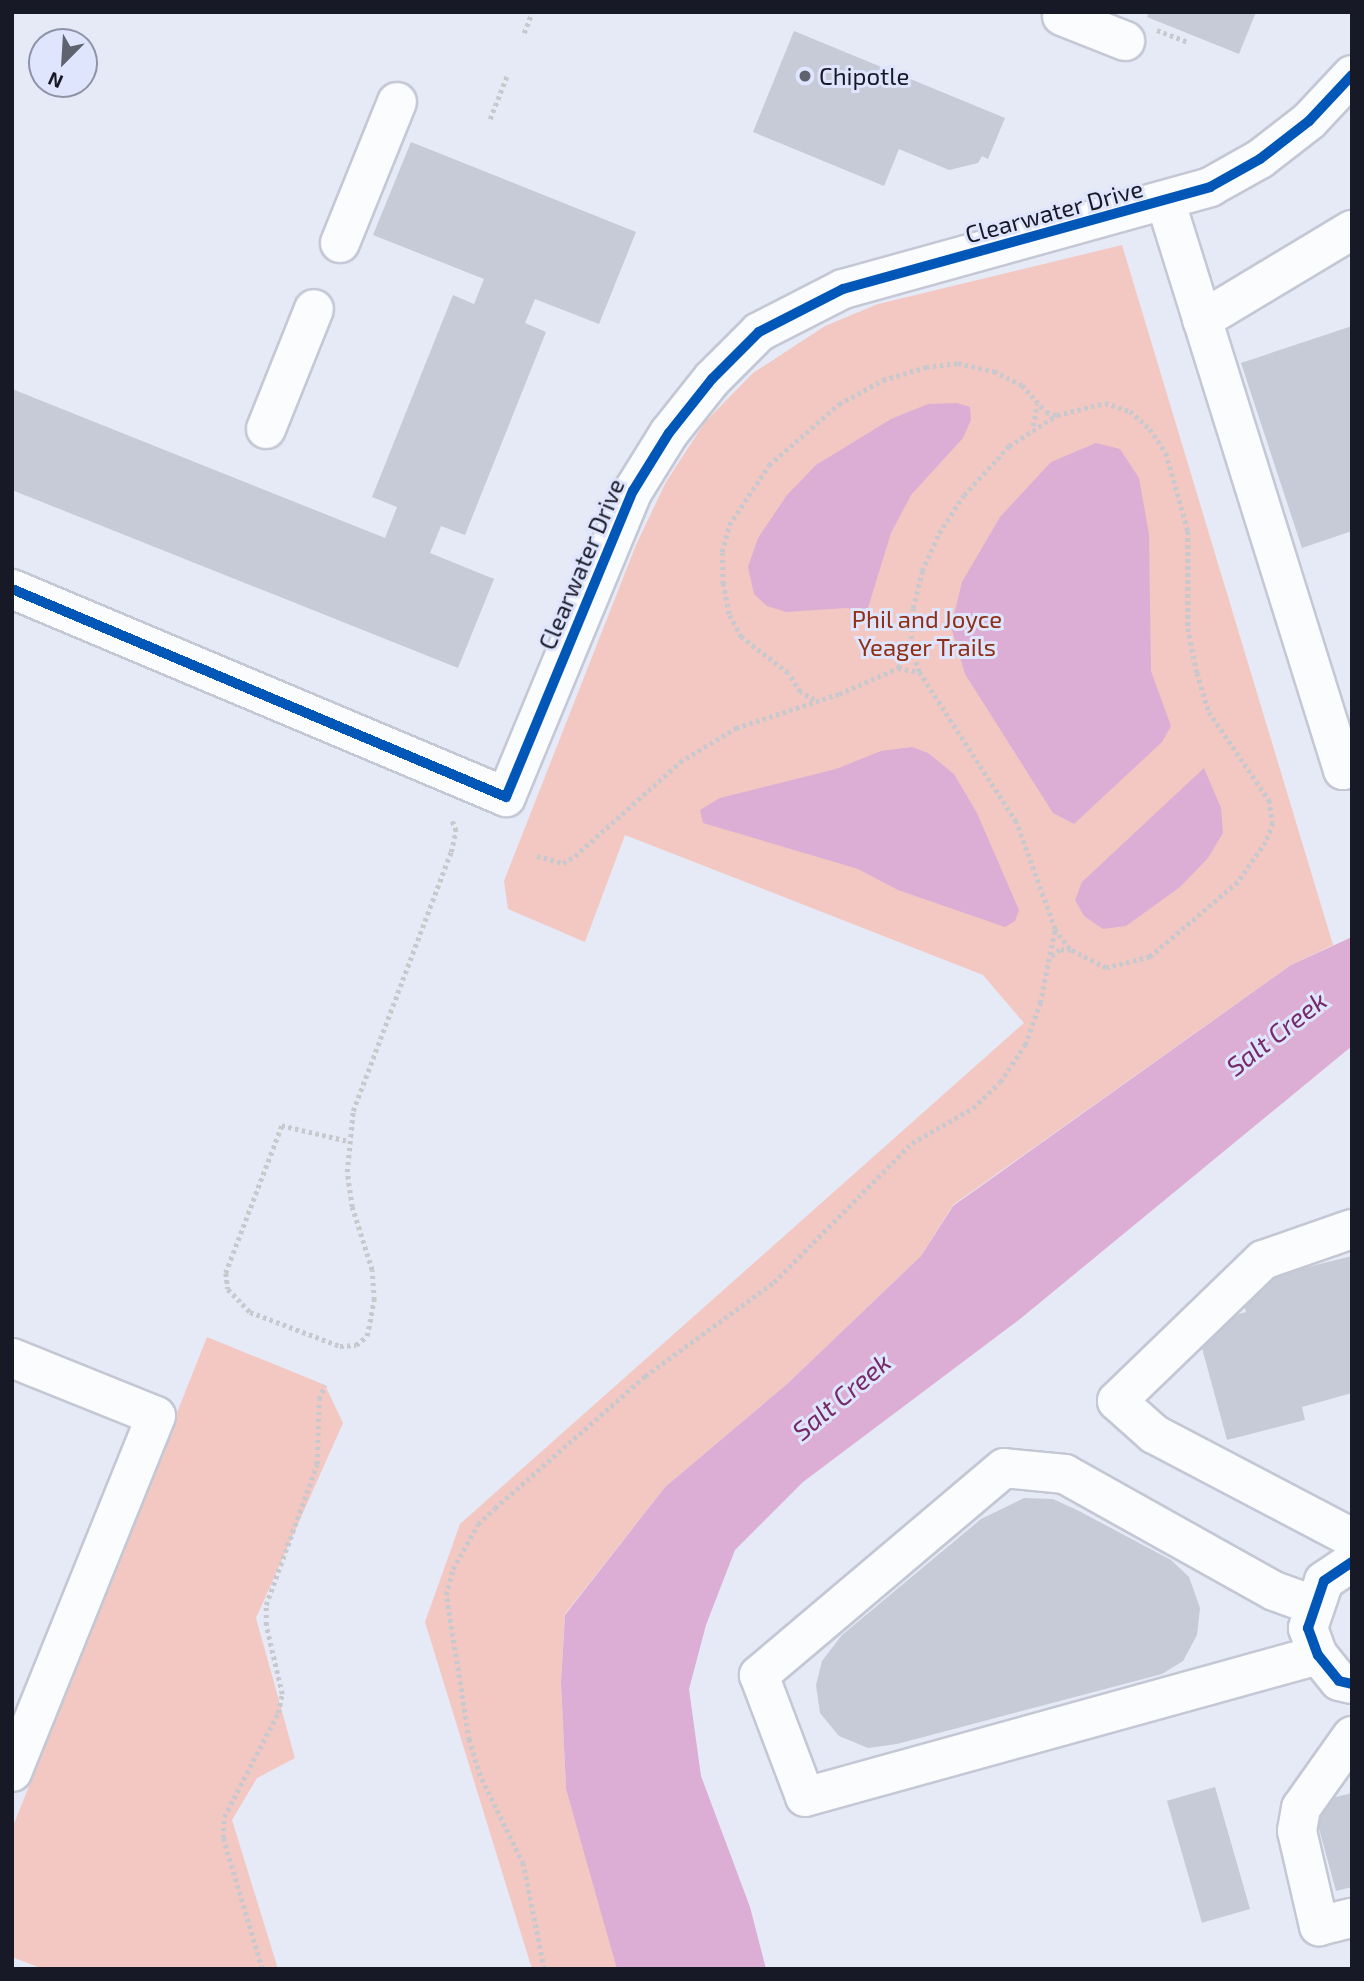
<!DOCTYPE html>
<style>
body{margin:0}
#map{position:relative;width:1364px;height:1981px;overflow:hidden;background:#e6e9f6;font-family:"Exo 2",sans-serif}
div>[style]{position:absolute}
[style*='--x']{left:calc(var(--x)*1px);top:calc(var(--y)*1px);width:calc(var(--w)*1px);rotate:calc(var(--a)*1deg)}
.green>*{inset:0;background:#f3c8c2}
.water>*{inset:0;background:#dcaed5}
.building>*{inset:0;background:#c7cad7;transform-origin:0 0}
.path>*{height:4.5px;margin-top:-2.25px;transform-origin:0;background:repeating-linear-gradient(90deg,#c8c9ce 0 3.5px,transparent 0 7px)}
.roads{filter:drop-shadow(2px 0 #c4c7d4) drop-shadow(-2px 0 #c4c7d4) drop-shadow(0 2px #c4c7d4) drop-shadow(0 -2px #c4c7d4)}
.minor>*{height:38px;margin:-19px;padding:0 19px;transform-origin:19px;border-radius:19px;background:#fbfcfe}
.cycleway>*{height:10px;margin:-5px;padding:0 5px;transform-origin:5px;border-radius:5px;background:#0057b8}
.dots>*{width:19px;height:19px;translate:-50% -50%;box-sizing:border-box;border:4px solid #dfe5fd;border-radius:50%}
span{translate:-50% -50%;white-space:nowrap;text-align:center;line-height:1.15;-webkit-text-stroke:6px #dfe5fd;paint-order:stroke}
.poi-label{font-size:24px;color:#171927}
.left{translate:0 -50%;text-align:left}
.street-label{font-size:24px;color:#171927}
.park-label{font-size:24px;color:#8f2f16}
.water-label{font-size:26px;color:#762868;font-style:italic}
.frame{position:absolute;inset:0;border:14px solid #171927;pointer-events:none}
.north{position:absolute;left:28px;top:28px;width:70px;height:70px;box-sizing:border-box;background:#dfe5fd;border:2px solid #8f93a7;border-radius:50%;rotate:204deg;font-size:19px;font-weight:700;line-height:28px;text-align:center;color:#171927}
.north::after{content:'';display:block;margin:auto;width:24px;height:32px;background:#5f626f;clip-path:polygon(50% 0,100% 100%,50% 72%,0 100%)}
</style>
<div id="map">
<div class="green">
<i style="clip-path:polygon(1122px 245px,1333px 945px,1291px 965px,953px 1205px,921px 1256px,787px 1384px,665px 1487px,565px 1614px,561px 1682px,566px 1789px,619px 1969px,532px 1969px,425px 1622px,460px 1524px,1024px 1023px,983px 975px,625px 835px,585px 942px,508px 909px,504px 881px,636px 545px,666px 482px,705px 422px,753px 373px,825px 326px,878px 304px)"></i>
<i style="clip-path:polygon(207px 1337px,325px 1385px,343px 1423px,256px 1618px,295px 1758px,257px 1778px,232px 1820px,278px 1969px,43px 1969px,12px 1957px,12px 1829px)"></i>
</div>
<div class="water">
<i style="clip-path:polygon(957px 403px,970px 407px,971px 420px,963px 438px,911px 495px,891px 533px,867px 611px,846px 608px,786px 612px,767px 606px,754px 594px,748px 567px,758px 538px,787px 495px,816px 465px,891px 419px,928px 404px)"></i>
<i style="clip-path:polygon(1096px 443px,1120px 449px,1139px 478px,1149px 534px,1151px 671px,1171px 726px,1162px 742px,1074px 824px,1053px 813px,965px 674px,951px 627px,962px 582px,1000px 517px,1051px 462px)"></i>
<i style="clip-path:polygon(912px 747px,928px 753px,954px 774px,977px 813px,1019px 910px,1015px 921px,1005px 927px,898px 890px,858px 869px,703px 823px,700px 810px,720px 798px,836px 769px,881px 751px)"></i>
<i style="clip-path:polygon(1204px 768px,1221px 808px,1223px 833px,1208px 858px,1180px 887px,1126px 926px,1103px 929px,1084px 916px,1075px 900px,1082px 882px)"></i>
<i style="clip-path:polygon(1352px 937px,1352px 1046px,1020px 1319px,803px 1482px,735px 1550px,706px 1625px,689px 1689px,701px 1776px,750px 1907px,766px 1969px,617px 1969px,566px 1789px,561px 1682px,565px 1615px,665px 1487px,787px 1384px,921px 1256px,953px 1206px,1291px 965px)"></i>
</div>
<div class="building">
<i style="clip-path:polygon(1149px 12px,1256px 12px,1239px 54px,1147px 17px)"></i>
<i style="clip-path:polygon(794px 31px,1005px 118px,988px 159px,982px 156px,978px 163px,949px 170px,899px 149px,884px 186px,753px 132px)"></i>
<i style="clip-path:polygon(411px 142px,636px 232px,599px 324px,535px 299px,525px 323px,546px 332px,465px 535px,441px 526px,430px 553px,494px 579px,458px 668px,12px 490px,12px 389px,385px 538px,397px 507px,372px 497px,453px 295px,474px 304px,484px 279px,373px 235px)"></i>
<i style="clip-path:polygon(1352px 326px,1352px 531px,1302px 548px,1241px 363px)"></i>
<i style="clip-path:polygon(1352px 1256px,1352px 1393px,1302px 1407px,1305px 1420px,1227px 1440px,1196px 1326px,1246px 1312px,1239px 1284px)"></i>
<i style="clip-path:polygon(1024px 1498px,1053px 1499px,1079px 1511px,1171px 1560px,1189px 1577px,1200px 1608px,1197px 1635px,1183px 1661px,1162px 1674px,897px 1744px,868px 1748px,839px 1736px,820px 1713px,816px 1685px,822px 1661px,842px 1635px,981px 1519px)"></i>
<i style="left:1215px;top:1787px;width:127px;height:50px;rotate:74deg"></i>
<i style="clip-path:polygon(1352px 1793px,1352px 1887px,1336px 1891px,1312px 1803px)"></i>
</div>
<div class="path">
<i style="--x:1157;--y:30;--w:33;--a:21"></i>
<i style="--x:524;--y:33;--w:22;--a:-69"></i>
<i style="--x:490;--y:119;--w:49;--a:-68.6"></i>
<i style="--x:1033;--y:426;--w:22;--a:-80"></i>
<i style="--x:898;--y:668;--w:26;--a:-59"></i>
<i style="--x:814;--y:700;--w:16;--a:-150"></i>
<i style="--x:800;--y:692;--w:22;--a:-122"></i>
<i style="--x:788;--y:673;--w:59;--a:-142.5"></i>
<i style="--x:741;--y:637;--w:26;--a:-118"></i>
<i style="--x:729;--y:614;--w:31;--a:-101"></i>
<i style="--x:723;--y:584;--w:32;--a:-92"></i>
<i style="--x:722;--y:552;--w:28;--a:-75"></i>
<i style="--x:729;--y:525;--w:72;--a:-56.3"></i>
<i style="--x:769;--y:465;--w:93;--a:-41.1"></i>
<i style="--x:839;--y:404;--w:50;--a:-28.6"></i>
<i style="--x:883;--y:380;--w:45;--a:-16.8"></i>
<i style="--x:926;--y:367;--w:32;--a:-7"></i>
<i style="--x:958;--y:363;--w:37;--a:13"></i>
<i style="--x:994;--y:371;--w:31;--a:27"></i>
<i style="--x:1022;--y:385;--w:36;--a:48"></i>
<i style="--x:1046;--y:412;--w:11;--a:15"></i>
<i style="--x:537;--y:856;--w:27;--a:15"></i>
<i style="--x:563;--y:863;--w:14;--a:-30"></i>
<i style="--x:575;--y:856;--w:141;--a:-41.8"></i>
<i style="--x:680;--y:762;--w:66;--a:-31.3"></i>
<i style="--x:736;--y:728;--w:108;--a:-18.3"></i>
<i style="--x:839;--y:694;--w:64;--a:-23.8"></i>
<i style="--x:898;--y:668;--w:20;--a:11"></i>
<i style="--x:1055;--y:929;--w:26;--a:53"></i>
<i style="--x:346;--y:1141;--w:66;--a:-166.8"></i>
<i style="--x:282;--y:1126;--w:157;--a:110.9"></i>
<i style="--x:226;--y:1273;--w:16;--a:83"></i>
<i style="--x:228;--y:1289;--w:32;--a:46"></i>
<i style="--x:250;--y:1312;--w:96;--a:20.7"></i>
<i style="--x:340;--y:1346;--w:16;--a:-4"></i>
<i style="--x:356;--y:1345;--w:14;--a:-39"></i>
<i style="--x:367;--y:1336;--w:37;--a:-79"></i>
<i style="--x:374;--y:1300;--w:30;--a:-94"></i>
<i style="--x:372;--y:1270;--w:66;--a:-107.6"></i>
<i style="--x:352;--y:1207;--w:35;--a:-98"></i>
<i style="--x:347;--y:1172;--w:61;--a:-84.4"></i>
<i style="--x:353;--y:1111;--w:277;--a:-69.3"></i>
<i style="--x:451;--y:852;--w:22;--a:-77"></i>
<i style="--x:456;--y:831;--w:11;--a:-112"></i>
<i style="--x:262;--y:1969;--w:137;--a:-106.6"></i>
<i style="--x:223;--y:1838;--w:21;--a:-87"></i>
<i style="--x:224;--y:1817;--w:117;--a:-62.6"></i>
<i style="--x:278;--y:1713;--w:19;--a:-78"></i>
<i style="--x:282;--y:1694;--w:71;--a:-103.1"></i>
<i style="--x:266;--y:1625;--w:20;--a:-90"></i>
<i style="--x:266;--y:1605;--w:150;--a:-70.1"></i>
<i style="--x:317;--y:1464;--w:65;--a:-88.2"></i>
<i style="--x:319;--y:1399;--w:15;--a:-67"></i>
<i style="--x:544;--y:1969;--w:107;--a:-101.3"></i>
<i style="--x:523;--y:1864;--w:98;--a:-116"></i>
<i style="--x:480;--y:1776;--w:38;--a:-107"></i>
<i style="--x:469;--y:1740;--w:147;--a:-99"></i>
<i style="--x:446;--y:1595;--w:27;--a:-75"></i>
<i style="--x:453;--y:1569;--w:51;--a:-60.9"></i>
<i style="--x:478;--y:1524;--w:23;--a:-43"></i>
<i style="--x:495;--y:1508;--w:200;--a:-41.3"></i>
<i style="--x:645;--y:1376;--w:160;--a:-36.1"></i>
<i style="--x:774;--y:1282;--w:196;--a:-45.2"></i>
<i style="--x:912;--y:1143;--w:70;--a:-29.8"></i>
<i style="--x:973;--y:1108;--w:37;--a:-44"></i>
<i style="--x:1000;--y:1082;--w:45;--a:-56"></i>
<i style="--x:1025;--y:1045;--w:45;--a:-70.3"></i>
<i style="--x:1040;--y:1003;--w:76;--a:-78.5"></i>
<i style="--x:1055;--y:929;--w:114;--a:-110"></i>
<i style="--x:1016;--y:822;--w:179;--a:-122.9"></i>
<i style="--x:919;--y:672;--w:27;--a:-107"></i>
<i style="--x:911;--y:646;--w:38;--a:-87"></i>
<i style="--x:913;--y:608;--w:38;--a:-76"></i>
<i style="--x:922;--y:571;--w:42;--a:-65.9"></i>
<i style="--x:939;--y:533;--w:45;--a:-56.7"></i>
<i style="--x:964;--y:495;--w:67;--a:-47.4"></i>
<i style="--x:1009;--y:446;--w:57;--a:-32.9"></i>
<i style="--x:1057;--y:415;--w:49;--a:-14"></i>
<i style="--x:1105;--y:403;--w:26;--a:18"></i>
<i style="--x:1130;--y:411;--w:27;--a:42"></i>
<i style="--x:1150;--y:429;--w:29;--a:56"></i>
<i style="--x:1166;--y:453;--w:81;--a:74.2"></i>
<i style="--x:1188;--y:531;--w:97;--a:90"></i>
<i style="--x:1188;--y:628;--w:46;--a:78.7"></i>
<i style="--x:1197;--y:673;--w:41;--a:72.9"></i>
<i style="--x:1209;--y:712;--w:107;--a:55.7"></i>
<i style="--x:1269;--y:800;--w:23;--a:80"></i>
<i style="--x:1273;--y:823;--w:20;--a:110"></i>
<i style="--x:1266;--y:842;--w:49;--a:125"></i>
<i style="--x:1238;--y:882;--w:116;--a:139.6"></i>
<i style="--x:1150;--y:957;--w:45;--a:166"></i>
<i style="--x:1106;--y:968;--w:39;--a:-153"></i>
<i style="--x:1071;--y:950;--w:11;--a:180"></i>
<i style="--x:1060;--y:950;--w:11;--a:142"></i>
</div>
<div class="roads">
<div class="minor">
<i style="--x:1062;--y:16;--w:68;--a:21.6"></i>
<i style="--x:1166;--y:203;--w:594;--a:72.66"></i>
<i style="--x:1343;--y:770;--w:9;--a:-18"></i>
<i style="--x:340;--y:243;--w:152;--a:-68"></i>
<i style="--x:1202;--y:320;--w:175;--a:-31"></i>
<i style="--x:266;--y:429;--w:129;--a:-68.2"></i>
<i style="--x:12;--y:589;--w:536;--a:22.83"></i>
<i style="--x:506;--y:797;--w:331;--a:-67.5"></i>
<i style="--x:633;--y:491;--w:68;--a:-58.2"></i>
<i style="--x:669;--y:433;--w:69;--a:-51.5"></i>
<i style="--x:712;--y:379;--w:66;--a:-45"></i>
<i style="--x:759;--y:332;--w:94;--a:-27.1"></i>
<i style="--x:843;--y:289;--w:381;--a:-15.5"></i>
<i style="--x:1210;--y:187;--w:57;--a:-29.2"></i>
<i style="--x:1260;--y:159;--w:62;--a:-37.8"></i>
<i style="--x:1309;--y:121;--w:63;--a:-46.9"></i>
<i style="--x:1352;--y:1229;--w:94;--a:160.8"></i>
<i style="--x:1263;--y:1260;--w:203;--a:136"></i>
<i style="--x:1117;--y:1401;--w:50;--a:41.7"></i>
<i style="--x:1154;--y:1434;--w:224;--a:27.7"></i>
<i style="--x:12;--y:1358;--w:155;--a:21.9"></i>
<i style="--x:156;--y:1416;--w:384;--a:112"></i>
<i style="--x:1352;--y:1562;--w:34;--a:146"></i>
<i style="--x:1324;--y:1581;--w:50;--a:108.8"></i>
<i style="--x:1308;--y:1628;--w:29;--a:70"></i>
<i style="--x:1318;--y:1655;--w:33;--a:51"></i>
<i style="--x:1339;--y:1681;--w:13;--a:13"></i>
<i style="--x:1313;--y:1605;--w:41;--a:-160.3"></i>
<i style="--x:1274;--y:1591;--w:240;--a:-150.8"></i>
<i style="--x:1065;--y:1474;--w:61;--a:-174.4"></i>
<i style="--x:1004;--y:1468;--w:321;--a:139.8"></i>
<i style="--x:759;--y:1675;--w:130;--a:69.3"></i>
<i style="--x:805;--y:1797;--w:532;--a:-15.47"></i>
<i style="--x:1352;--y:1736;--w:88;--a:125.3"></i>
<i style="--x:1301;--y:1808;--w:23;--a:100"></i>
<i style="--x:1297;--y:1831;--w:98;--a:77"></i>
<i style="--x:1319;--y:1926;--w:34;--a:-14"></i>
</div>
</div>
<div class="cycleway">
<i style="--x:12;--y:589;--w:536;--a:22.83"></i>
<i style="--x:506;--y:797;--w:331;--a:-67.5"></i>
<i style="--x:633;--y:491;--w:68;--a:-58.2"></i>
<i style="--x:669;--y:433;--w:69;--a:-51.5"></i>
<i style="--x:712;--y:379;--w:66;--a:-45"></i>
<i style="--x:759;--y:332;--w:94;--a:-27.1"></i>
<i style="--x:843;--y:289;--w:381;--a:-15.5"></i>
<i style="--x:1210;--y:187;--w:57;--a:-29.2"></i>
<i style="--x:1260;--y:159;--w:62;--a:-37.8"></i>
<i style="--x:1309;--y:121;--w:63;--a:-46.9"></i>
<i style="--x:1352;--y:1562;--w:34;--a:146"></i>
<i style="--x:1324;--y:1581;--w:50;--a:108.8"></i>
<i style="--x:1308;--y:1628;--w:29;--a:70"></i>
<i style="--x:1318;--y:1655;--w:33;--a:51"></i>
<i style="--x:1339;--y:1681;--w:13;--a:13"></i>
</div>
<div class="dots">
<i style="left:805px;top:76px;background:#5f626f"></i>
</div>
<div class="poi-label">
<span class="left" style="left:819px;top:76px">Chipotle</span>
</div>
<div class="street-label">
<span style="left:1054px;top:211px;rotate:-15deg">Clearwater Drive</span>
<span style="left:581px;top:564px;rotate:-67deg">Clearwater Drive</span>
</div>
<div class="park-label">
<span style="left:927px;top:633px">Phil and Joyce<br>Yeager Trails</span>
</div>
<div class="water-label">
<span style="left:1276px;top:1033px;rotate:-38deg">Salt Creek</span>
<span style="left:841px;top:1396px;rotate:-40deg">Salt Creek</span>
</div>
<div class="frame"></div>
<div class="north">N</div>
</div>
